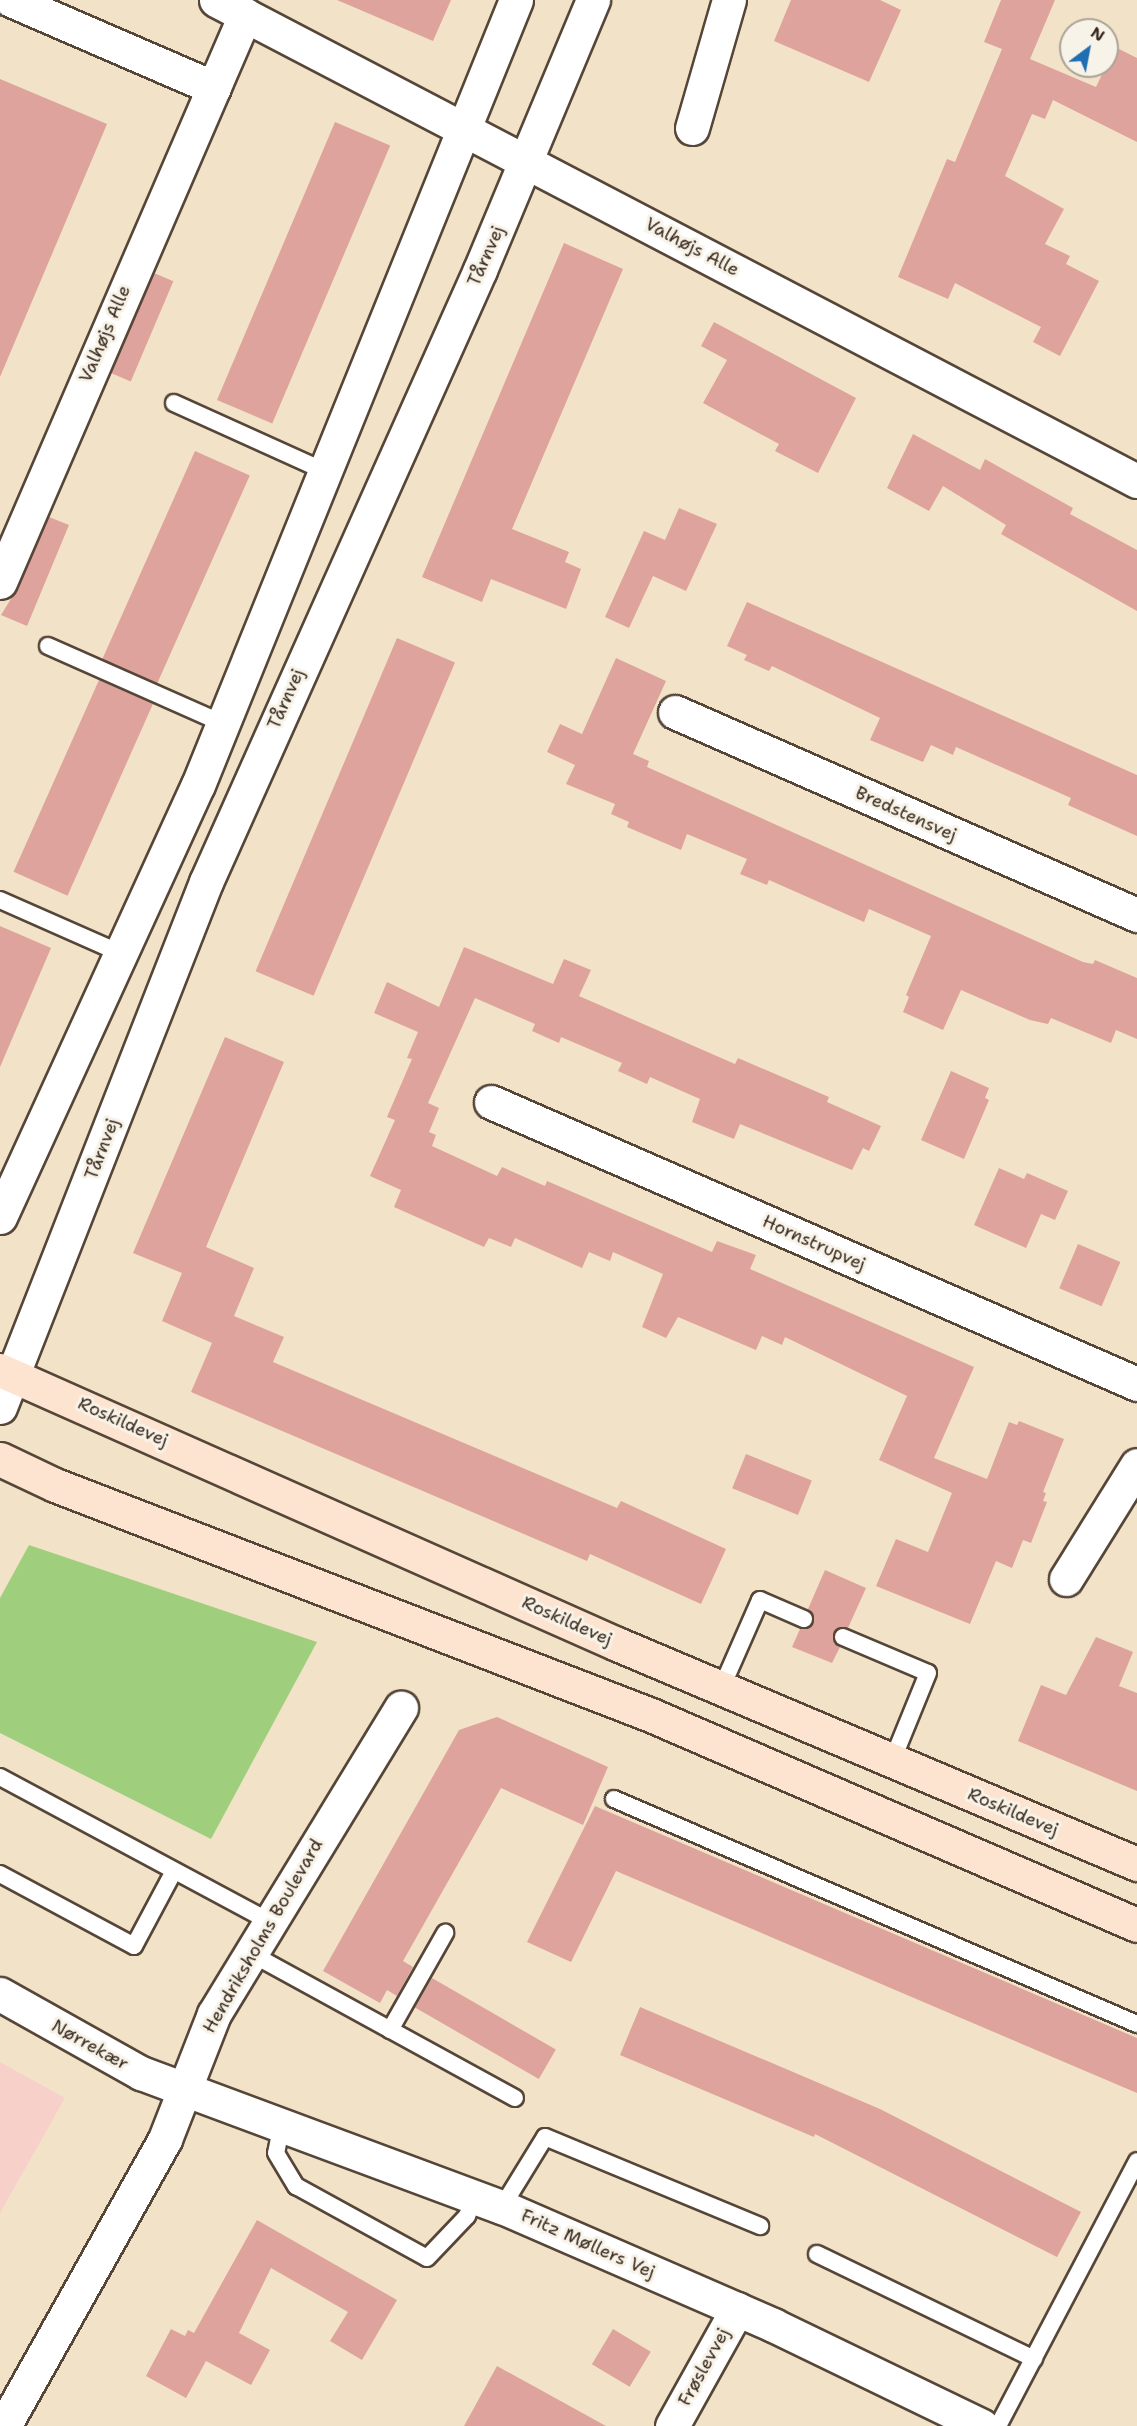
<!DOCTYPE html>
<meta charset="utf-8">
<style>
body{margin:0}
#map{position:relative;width:1137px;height:2426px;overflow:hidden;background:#f2e3c8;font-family:"Shantell Sans",sans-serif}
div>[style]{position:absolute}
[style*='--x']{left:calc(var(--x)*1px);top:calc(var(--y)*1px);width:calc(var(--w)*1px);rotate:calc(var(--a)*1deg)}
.built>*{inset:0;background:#f7d0ca}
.green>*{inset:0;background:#9fcf7d}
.building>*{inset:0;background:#dea39c;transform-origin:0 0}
.roads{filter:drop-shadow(2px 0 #564638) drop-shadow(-2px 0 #564638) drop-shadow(0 2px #564638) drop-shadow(0 -2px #564638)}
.service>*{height:16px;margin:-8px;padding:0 8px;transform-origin:8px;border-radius:8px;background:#fff}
.minor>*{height:33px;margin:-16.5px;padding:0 16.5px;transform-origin:16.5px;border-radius:16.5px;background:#fff}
.tertiary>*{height:33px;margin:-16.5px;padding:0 16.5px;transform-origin:16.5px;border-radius:16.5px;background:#fff}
.secondary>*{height:33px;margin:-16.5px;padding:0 16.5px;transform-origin:16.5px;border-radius:16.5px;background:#fde4d0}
span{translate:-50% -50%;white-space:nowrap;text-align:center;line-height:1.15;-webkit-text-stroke:6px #f7f3e8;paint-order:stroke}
.street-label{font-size:18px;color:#3b2a1e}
.north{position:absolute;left:1059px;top:18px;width:60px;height:60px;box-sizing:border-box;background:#f7f3e8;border:2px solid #aca397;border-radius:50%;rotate:32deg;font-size:16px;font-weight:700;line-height:24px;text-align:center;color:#3b2a1e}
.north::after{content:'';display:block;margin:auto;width:21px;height:27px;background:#1f6fb2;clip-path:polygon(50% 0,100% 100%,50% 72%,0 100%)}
</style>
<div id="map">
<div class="built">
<i style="clip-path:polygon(0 2062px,65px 2098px,0 2213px)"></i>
</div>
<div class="green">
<i style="clip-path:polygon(29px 1545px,317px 1642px,211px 1839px,0 1733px,0 1598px)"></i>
</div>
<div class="building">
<i style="clip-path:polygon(337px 0,451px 0,433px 41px)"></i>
<i style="clip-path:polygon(791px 0,880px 0,901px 10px,869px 82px,774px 41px)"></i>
<i style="clip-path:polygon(1001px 0,1055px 0,1030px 59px,1096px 87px,1115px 47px,1137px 58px,1137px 142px,1053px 100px,1045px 119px,1032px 114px,1005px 176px,1064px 209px,1045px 244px,1070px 256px,1066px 264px,1099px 281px,1060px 356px,1033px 342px,1041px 327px,955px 283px,948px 299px,898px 277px,947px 159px,955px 162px,1002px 49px,984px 42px)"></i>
<i style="clip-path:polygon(0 79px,107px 124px,0 377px)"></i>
<i style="left:335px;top:122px;width:60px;height:302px;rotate:23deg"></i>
<i style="clip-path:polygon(564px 243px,623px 269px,512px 529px,569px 552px,565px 562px,581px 569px,566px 609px,491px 579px,482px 602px,422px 577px)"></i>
<i style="left:154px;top:273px;width:21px;height:109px;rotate:23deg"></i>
<i style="clip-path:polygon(714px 322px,856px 398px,818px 473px,775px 451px,779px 444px,703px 403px,727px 360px,701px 346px)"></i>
<i style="clip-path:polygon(913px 434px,980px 470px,985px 459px,1073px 508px,1070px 514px,1137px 550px,1137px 611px,1001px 534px,1006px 525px,943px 486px,929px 511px,887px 488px)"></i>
<i style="left:195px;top:451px;width:60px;height:228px;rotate:24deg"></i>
<i style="clip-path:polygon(679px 508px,717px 524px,686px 591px,653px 576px,629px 628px,605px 617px,644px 531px,665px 540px)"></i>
<i style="clip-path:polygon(49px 517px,69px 525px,27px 626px,1px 615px,17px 589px)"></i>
<i style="clip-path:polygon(747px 602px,1137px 775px,1137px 836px,1068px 805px,1071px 798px,956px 747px,953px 755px,931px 745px,923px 762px,870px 740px,880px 718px,772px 666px,769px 671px,744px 660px,747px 655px,727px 646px)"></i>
<i style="left:397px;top:638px;width:63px;height:362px;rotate:23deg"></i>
<i style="clip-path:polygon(616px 658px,666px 681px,633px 754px,649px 761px,647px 767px,1083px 962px,1093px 964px,1095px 960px,1137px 978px,1137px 1039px,1116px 1030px,1111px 1043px,1051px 1018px,1048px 1024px,1030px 1020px,961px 990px,943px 1030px,903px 1012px,909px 997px,906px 995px,931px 936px,869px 909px,864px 922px,769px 880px,767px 885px,740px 874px,747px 859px,687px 834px,681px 850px,627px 827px,629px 822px,611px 814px,615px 804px,566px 784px,575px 765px,547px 752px,560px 724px,582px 734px)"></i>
<i style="left:99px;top:680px;width:59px;height:210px;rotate:24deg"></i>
<i style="clip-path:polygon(0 926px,51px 948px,0 1067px)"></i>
<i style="clip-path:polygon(464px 947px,553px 984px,564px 959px,591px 970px,579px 996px,735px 1064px,738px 1058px,829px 1097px,827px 1102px,881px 1126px,869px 1151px,863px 1148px,852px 1170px,740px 1124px,734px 1139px,692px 1122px,700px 1099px,650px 1077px,647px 1084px,618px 1071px,622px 1063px,561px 1037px,559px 1043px,532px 1031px,535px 1024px,475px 998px,428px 1103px,439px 1108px,429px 1132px,436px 1135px,432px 1146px,497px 1176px,502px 1167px,545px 1186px,547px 1181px,712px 1252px,717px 1241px,756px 1255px,750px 1269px,974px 1367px,934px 1458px,987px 1479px,1009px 1422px,1017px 1425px,1019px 1421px,1064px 1439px,1043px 1492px,1046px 1493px,1043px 1501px,1047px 1502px,1031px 1543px,1023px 1540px,1012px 1568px,996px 1561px,970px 1624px,876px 1586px,896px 1539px,928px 1552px,952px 1493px,879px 1460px,907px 1396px,785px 1337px,782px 1345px,762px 1336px,756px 1350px,678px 1317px,666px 1338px,642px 1327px,663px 1274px,613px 1252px,610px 1261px,589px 1252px,582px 1268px,515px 1238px,511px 1247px,489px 1238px,484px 1247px,394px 1207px,401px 1190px,370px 1176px,395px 1120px,387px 1117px,412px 1059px,407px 1058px,418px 1032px,374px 1013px,387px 982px,439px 1007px)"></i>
<i style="clip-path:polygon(225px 1037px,284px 1062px,206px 1247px,254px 1268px,234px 1316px,284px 1337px,273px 1362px,617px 1508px,621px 1501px,726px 1549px,701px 1604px,590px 1554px,587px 1561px,191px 1392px,212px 1343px,162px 1321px,182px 1273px,133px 1253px)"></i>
<i style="clip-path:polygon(951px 1071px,989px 1088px,985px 1098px,989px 1100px,964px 1159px,921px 1140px)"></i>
<i style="clip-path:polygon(999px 1168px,1024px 1179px,1027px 1173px,1068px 1191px,1055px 1220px,1041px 1214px,1026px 1248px,974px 1225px)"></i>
<i style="left:1078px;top:1244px;width:46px;height:48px;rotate:23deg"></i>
<i style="left:746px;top:1454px;width:71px;height:37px;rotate:22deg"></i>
<i style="clip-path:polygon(825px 1570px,866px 1588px,848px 1628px,841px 1627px,834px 1632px,834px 1643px,840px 1647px,832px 1663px,792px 1647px,800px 1629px,813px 1624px,814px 1617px,808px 1609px)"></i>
<i style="clip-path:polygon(1096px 1637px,1133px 1652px,1119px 1686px,1137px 1693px,1137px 1791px,1018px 1741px,1041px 1685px,1066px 1695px)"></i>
<i style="clip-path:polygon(497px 1717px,608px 1767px,583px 1825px,501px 1788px,403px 1961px,413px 1967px,397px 1996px,387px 1990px,380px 2003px,323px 1971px,459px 1730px)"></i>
<i style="clip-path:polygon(595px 1806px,1137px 2038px,1137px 2093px,616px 1871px,571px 1962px,527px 1942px)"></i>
<i style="left:432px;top:1978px;width:143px;height:34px;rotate:30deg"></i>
<i style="clip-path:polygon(640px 2007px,880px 2109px,1081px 2212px,1057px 2257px,815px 2134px,814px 2137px,620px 2055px)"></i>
<i style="clip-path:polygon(257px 2220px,397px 2300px,362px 2360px,330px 2341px,348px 2312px,271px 2268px,239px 2333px,270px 2350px,251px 2385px,206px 2361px,186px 2398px,146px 2376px,171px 2329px,185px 2336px,188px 2330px,194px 2333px)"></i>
<i style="left:613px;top:2329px;width:44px;height:41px;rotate:31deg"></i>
<i style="clip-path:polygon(497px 2366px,606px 2426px,464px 2426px)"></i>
</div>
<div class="roads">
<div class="service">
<i style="--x:174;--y:403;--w:168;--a:24.3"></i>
<i style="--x:48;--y:646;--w:193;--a:23.9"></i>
<i style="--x:0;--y:900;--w:131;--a:23.8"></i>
<i style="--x:843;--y:1637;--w:92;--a:23"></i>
<i style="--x:928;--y:1673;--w:95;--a:112.2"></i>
<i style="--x:721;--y:1689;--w:97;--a:-66.3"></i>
<i style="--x:760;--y:1600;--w:48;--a:23.4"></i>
<i style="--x:0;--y:1777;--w:304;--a:28.2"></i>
<i style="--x:614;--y:1799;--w:569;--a:23.28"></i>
<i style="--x:0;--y:1874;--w:152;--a:28.2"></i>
<i style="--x:134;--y:1946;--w:85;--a:-61.9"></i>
<i style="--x:250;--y:1953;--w:302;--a:28.7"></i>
<i style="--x:390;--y:2030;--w:112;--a:-60.4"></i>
<i style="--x:281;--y:2128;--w:25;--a:101"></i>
<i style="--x:276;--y:2153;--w:39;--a:59"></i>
<i style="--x:296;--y:2186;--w:149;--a:28.8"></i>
<i style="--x:427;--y:2258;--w:58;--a:-46.4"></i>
<i style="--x:467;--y:2216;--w:22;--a:-68"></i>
<i style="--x:502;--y:2207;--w:82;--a:-58.4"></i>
<i style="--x:545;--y:2137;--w:233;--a:22.5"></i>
<i style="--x:817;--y:2254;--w:241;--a:25.8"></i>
<i style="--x:998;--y:2426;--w:299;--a:-62.3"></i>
</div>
<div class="minor">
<i style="--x:11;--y:0;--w:221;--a:23.4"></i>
<i style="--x:216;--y:0;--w:1039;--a:27.58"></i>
<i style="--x:692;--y:128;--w:133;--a:-73.9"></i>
<i style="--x:0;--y:582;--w:618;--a:-66.63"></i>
<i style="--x:675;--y:712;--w:505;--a:23.72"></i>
<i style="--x:491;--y:1102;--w:705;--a:23.58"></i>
<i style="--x:1066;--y:1579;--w:134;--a:-58.1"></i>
<i style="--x:0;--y:1994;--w:162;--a:29.3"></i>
<i style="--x:141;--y:2073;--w:385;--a:20.4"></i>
<i style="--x:502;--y:2207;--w:296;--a:23.5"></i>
<i style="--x:773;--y:2325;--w:232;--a:25.8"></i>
<i style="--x:4;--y:2426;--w:329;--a:-60.7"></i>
<i style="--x:165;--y:2139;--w:134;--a:-68.6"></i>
<i style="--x:214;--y:2014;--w:359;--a:-58.6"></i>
<i style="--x:672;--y:2426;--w:134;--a:-60.9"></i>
</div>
<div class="tertiary">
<i style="--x:0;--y:1217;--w:475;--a:-65.4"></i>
<i style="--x:198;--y:785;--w:847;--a:-67.95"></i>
<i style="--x:0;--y:1407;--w:564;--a:-68.58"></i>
<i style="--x:206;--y:882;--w:671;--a:-65.88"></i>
<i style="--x:480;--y:270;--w:293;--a:-67.3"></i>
</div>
<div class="secondary">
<i style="--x:0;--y:1370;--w:675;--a:23.95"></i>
<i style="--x:617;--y:1644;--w:565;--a:22.93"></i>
<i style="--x:0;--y:1459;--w:61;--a:25.3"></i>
<i style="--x:55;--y:1485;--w:639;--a:21.1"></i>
<i style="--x:651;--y:1715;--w:529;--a:23.37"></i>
</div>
</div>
<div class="street-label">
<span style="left:692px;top:247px;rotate:28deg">Valhøjs Alle</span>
<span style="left:486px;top:256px;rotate:-66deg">Tårnvej</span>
<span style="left:105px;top:334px;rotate:-67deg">Valhøjs Alle</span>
<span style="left:286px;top:699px;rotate:-66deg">Tårnvej</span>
<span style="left:906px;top:814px;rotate:24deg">Bredstensvej</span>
<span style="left:102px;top:1149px;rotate:-69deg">Tårnvej</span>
<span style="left:814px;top:1243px;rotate:24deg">Hornstrupvej</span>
<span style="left:123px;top:1422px;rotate:24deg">Roskildevej</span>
<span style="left:567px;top:1621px;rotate:24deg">Roskildevej</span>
<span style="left:1013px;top:1812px;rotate:23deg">Roskildevej</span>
<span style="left:263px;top:1936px;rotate:-60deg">Hendriksholms Boulevard</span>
<span style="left:90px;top:2045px;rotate:29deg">Nørrekær</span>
<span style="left:588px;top:2244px;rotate:24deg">Fritz Møllers Vej</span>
<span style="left:704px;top:2367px;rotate:-61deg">Frøslevvej</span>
</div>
<div class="north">N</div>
</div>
